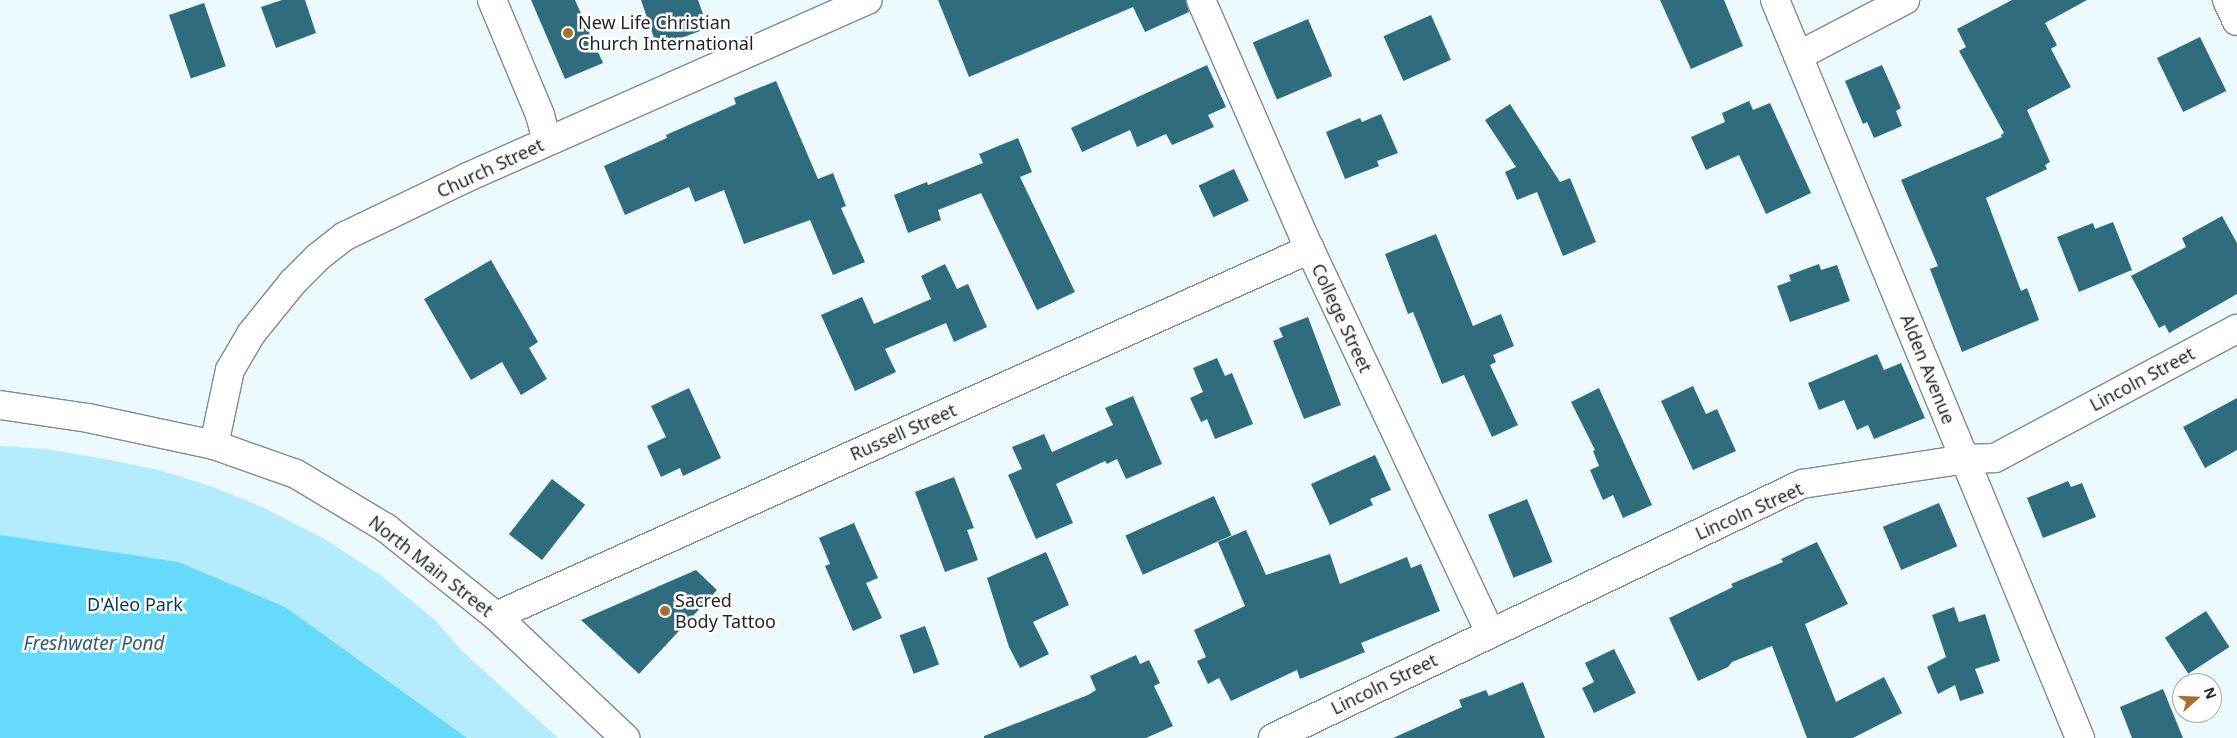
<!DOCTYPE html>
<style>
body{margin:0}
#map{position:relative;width:2237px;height:738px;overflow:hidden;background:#ecfaff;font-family:"Noto Sans",sans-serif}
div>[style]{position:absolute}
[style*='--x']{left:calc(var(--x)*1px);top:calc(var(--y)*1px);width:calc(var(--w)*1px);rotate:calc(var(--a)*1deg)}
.green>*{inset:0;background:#b4ebfd}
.water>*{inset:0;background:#65dafb}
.building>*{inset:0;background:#2f6d7e;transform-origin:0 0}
.roads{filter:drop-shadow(1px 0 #7e8b8f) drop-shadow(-1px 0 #7e8b8f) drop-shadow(0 1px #7e8b8f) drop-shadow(0 -1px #7e8b8f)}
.minor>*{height:28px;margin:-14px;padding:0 14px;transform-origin:14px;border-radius:14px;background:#fff}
.tertiary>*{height:28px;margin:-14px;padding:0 14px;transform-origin:14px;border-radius:14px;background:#fff}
.dots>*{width:14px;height:14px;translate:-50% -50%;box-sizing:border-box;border:2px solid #fff;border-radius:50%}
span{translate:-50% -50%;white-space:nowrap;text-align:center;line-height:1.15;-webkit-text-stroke:5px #fff;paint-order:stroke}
.poi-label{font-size:18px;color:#1e2324}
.left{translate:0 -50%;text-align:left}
.street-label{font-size:18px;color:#1e2324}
.park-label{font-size:18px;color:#033c49}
.water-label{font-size:19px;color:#2e5f6d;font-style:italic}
.north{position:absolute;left:2172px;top:673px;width:50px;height:50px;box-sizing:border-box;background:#fff;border:1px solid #a5a7a7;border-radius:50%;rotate:70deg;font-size:14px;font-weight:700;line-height:20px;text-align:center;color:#1e2324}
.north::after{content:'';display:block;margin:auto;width:18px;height:22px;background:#a7712c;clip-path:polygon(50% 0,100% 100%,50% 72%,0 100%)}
</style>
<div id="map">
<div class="green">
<i style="clip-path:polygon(0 446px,46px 449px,100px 458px,159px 470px,210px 486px,262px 507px,323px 538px,380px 575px,434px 619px,462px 651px,558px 738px,0 738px)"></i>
</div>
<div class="water">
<i style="clip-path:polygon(0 535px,178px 562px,285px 607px,467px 738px,0 738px)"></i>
</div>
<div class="building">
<i style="clip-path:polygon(282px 0,305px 0,316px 33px,276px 48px,261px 7px)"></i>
<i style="clip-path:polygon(531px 0,575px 0,603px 63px,565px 79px)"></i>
<i style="clip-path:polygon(641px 0,698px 0,708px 28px,657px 47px)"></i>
<i style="clip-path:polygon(938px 0,1186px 0,1189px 12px,1145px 32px,1133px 7px,969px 77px)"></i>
<i style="clip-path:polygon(1660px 0,1724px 0,1743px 46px,1691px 69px)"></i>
<i style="clip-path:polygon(2012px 0,2087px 0,2045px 23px,2057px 45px,2051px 49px,2071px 87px,2027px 110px,2050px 162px,2045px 165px,2047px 169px,1986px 198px,2021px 291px,2027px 288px,2039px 320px,1962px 352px,1930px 269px,1938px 266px,1901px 180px,2002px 137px,2001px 135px,2004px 133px,1959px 51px,1966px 47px,1957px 29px)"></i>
<i style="left:204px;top:3px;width:67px;height:37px;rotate:71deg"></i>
<i style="left:1431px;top:15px;width:49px;height:52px;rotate:66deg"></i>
<i style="left:1308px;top:19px;width:62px;height:60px;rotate:67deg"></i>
<i style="left:2200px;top:37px;width:60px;height:48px;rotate:64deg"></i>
<i style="clip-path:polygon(1207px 65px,1226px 107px,1208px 115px,1214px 127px,1172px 145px,1166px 134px,1137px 147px,1130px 130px,1082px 152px,1071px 128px)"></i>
<i style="clip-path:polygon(1882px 65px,1901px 108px,1896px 111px,1902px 126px,1874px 138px,1867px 122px,1863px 124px,1845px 81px)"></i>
<i style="clip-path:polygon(776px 81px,818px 179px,833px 173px,846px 206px,841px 208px,865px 262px,833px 275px,810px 220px,744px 244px,724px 190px,695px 202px,689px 187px,625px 215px,604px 166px,667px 138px,666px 135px,736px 104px,734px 98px)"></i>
<i style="clip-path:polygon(1749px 101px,1753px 110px,1770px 103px,1811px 193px,1766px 214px,1739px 155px,1706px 170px,1691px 137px,1725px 122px,1722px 113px)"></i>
<i style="clip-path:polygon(1510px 104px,1560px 182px,1570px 178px,1596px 242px,1563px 256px,1537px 192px,1517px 200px,1505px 172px,1516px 167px,1485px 120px)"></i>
<i style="clip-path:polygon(1381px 114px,1398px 153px,1377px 161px,1379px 166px,1345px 179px,1326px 132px,1360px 118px,1362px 122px)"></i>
<i style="clip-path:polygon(1018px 138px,1032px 172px,1020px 177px,1075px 292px,1037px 310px,981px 193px,938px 210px,941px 220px,908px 233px,894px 195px,927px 182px,928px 185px,983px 163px,979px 154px)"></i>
<i style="left:1234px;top:169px;width:35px;height:39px;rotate:65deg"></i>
<i style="clip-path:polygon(2222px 216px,2237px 243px,2237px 294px,2169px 333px,2165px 325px,2159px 328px,2131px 276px,2186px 247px,2182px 238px)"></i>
<i style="clip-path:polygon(2113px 222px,2132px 270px,2079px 292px,2057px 237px,2093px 223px,2095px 229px)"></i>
<i style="clip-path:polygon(1436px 234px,1473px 326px,1501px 314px,1514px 346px,1493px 355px,1496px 362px,1490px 365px,1518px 425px,1492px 437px,1464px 375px,1442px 384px,1413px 312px,1408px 314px,1385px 254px)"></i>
<i style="clip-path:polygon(491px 260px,538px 342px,529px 348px,547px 379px,521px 395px,502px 362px,471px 380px,424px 299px)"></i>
<i style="clip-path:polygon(945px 264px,957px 289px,968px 284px,987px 327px,954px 342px,946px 323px,885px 349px,896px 372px,855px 391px,821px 315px,862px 297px,874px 324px,931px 299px,921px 276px)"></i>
<i style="clip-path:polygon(1819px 264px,1821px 270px,1837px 265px,1850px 301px,1790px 322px,1777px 286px,1791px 281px,1789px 275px)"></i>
<i style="clip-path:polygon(1308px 317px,1341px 405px,1304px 419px,1273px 341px,1283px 337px,1279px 328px)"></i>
<i style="clip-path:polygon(1877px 354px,1884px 370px,1901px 363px,1925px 418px,1874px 439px,1868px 425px,1857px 430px,1844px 400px,1819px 410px,1808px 383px)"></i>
<i style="clip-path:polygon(1217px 358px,1225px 376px,1232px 373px,1253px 424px,1215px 439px,1207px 419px,1201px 422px,1190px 398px,1203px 392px,1193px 368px)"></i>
<i style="clip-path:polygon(1693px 386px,1706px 414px,1717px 409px,1736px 451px,1693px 470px,1661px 401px)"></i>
<i style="clip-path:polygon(689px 388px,721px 458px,683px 476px,680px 468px,661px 477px,647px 446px,666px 437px,651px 406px)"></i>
<i style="clip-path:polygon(1599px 388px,1652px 505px,1623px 518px,1613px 495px,1603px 500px,1590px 470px,1599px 466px,1593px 451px,1595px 450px,1571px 402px)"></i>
<i style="clip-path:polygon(1133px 396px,1162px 464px,1126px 479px,1117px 459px,1107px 464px,1105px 461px,1056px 484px,1073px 523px,1036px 539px,1008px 475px,1022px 469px,1012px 447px,1044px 434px,1052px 452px,1113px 425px,1105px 408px)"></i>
<i style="clip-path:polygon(2237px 398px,2237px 450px,2205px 468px,2183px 427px)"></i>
<i style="clip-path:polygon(1375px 455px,1391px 490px,1370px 499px,1373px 505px,1330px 525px,1311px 484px)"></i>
<i style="clip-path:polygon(954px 477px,974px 528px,967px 530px,978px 560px,945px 572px,915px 492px)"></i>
<i style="left:552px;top:479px;width:42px;height:70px;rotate:38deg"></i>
<i style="clip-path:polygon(2068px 481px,2071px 487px,2082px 483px,2096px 517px,2043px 538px,2027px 498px)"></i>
<i style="left:1214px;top:496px;width:43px;height:97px;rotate:66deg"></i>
<i style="left:1527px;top:499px;width:68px;height:42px;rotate:68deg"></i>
<i style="left:1939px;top:503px;width:47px;height:61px;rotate:67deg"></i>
<i style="clip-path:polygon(854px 523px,878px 578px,866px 583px,882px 618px,853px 631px,825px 566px,830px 564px,819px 538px)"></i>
<i style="clip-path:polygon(1246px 530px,1266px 575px,1330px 554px,1340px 584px,1407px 557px,1411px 568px,1421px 564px,1440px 611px,1361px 643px,1365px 652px,1300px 679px,1297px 670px,1231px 701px,1219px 678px,1208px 684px,1197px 661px,1206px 657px,1194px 630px,1245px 606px,1218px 542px)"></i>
<i style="clip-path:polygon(1817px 542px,1848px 604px,1805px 624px,1836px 702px,1884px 677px,1902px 713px,1853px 738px,1807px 738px,1772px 646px,1732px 662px,1728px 667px,1698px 681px,1669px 618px,1733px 587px,1731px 584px,1783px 562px,1781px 559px)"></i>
<i style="clip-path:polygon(1046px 552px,1069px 605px,1033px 622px,1049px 654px,1020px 668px,1009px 647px,987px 578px)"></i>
<i style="clip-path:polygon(696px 570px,717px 590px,639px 674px,581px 620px)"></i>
<i style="clip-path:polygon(1954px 607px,1959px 622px,1985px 614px,2000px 661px,1975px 669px,1984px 693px,1960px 701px,1955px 685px,1938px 694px,1927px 667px,1946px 657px,1932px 615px)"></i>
<i style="left:2206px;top:611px;width:43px;height:49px;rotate:57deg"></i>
<i style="left:925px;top:626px;width:41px;height:27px;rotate:70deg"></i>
<i style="clip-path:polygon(1614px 649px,1636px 693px,1594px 713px,1582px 688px,1594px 682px,1585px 663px)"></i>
<i style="clip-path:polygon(1136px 655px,1140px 664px,1149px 660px,1160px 683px,1154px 686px,1173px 726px,1146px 738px,984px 738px,984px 736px,1088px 695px,1096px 690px,1090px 676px)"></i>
<i style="clip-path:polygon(1523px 682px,1545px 738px,1393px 738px,1462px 707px,1459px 700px,1486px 690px,1489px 696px)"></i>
<i style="clip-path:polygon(2163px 689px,2183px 738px,2132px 738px,2120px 707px)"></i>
</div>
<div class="roads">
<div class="minor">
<i style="--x:492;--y:0;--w:125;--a:67.3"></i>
<i style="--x:540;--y:115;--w:27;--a:75"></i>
<i style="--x:1201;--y:0;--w:258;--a:66.5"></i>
<i style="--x:1304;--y:237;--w:438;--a:64.8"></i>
<i style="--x:1775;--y:0;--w:799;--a:67.55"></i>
<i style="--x:2227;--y:0;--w:23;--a:65"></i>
<i style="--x:1798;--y:56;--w:121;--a:-27.6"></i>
<i style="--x:214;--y:445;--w:77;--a:-78"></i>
<i style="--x:230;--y:370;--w:42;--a:-59.7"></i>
<i style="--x:251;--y:334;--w:67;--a:-51.1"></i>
<i style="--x:293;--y:282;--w:35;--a:-45"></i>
<i style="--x:318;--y:257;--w:34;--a:-38"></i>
<i style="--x:345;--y:236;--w:136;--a:-25.6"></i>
<i style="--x:468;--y:177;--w:437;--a:-23.9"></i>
<i style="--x:496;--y:616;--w:893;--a:-24.27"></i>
<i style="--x:1273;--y:738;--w:587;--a:-25.65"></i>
<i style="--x:1802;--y:484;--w:165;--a:-8.7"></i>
<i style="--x:1965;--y:459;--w:30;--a:-2"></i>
<i style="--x:1995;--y:458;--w:274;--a:-28.1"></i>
</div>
<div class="tertiary">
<i style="--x:0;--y:405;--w:89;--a:8.4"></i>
<i style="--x:88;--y:418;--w:129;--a:12.1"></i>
<i style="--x:214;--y:445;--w:87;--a:19.5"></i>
<i style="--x:296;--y:474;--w:105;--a:31"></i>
<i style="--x:386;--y:528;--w:141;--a:38.7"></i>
<i style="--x:496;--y:616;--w:178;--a:43.4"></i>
</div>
</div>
<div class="dots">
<i style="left:568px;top:33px;background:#a7712c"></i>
<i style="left:665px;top:611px;background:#a7712c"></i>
</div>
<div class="poi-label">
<span class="left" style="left:578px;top:33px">New Life Christian<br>Church International</span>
<span class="left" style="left:675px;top:611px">Sacred<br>Body Tattoo</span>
</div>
<div class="street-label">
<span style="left:490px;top:168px;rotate:-25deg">Church Street</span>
<span style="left:1342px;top:318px;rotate:65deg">College Street</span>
<span style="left:1928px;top:369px;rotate:68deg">Alden Avenue</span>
<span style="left:2142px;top:379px;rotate:-28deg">Lincoln Street</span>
<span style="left:903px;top:432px;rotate:-24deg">Russell Street</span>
<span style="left:1749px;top:511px;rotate:-24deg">Lincoln Street</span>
<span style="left:431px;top:566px;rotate:38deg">North Main Street</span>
<span style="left:1384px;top:684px;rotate:-26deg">Lincoln Street</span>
</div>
<div class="park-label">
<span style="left:135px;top:604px">D'Aleo Park</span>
</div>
<div class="water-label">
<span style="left:94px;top:644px">Freshwater Pond</span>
</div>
<div class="north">N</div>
</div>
